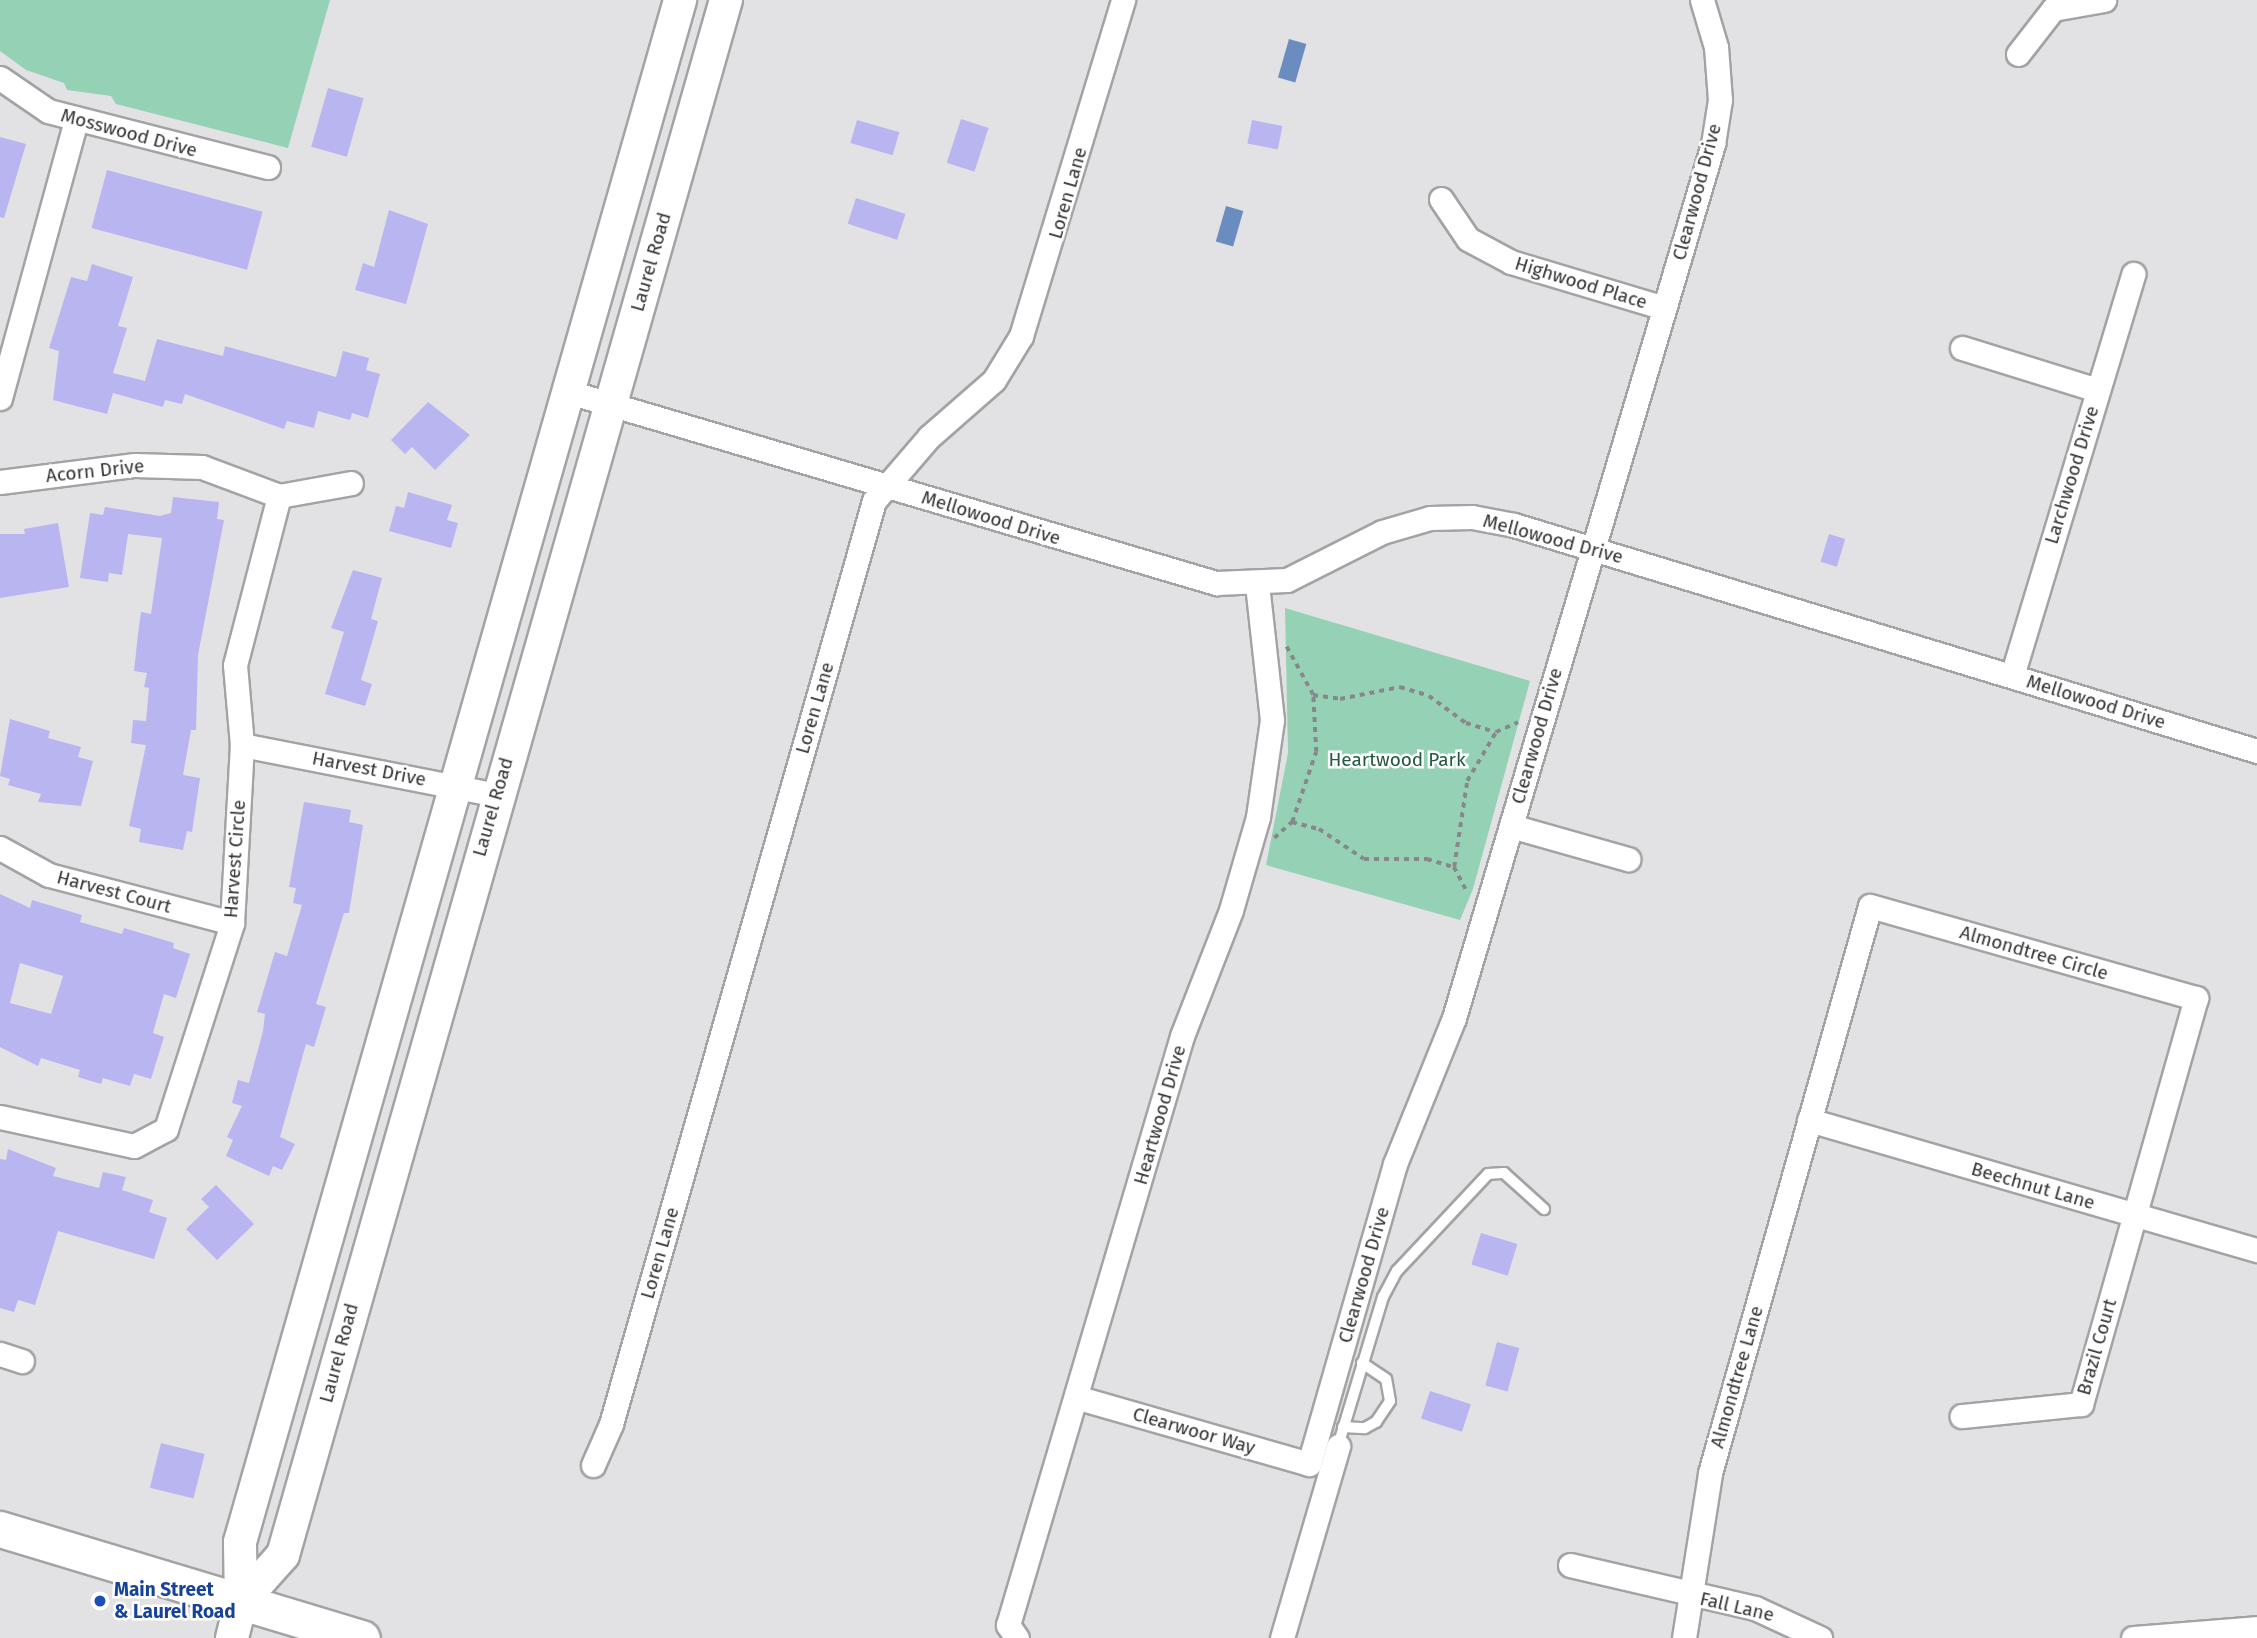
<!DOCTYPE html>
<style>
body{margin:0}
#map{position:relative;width:2257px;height:1638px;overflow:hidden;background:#e2e2e4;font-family:"Fira Sans",sans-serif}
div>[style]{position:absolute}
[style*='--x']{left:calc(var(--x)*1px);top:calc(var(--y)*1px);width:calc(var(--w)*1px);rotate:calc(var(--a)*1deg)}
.green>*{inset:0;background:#95d2b5}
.water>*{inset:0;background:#6a8cbe;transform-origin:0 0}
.building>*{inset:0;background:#b8b5f1;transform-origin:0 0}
.path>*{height:3.5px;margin-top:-1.75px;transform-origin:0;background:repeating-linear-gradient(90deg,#88888a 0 5px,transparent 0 10px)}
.roads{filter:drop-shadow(2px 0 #a3a3a5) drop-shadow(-2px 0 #a3a3a5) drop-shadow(0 2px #a3a3a5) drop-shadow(0 -2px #a3a3a5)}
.lane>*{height:10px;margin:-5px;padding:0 5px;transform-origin:5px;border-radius:5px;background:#fff}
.street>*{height:23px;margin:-11.5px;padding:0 11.5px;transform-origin:11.5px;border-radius:11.5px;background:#fff}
.secondary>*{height:32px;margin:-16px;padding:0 16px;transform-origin:16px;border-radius:16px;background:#fff}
.primary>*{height:35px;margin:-17.5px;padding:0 17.5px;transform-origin:17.5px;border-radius:17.5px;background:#fff}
.dots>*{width:19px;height:19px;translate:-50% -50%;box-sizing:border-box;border:4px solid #fff;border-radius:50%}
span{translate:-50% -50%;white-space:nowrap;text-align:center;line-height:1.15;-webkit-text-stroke:5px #fff;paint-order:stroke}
.street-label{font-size:19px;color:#343435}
.park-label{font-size:19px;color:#235943}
.transit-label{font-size:19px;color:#164399;font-weight:700}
.left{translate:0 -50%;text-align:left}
</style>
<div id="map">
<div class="green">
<i style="clip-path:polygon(0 0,330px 0,288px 148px,116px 104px,111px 96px,67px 90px,64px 83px,26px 70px,0 51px)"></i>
<i style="clip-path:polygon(1285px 608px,1530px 681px,1473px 889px,1460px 920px,1266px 865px,1288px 753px)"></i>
</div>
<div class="water">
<i style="left:1289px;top:39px;width:18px;height:40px;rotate:16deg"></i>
<i style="left:1226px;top:206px;width:18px;height:37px;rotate:16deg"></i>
</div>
<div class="building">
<i style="left:328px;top:88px;width:37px;height:61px;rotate:16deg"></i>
<i style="left:961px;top:119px;width:29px;height:46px;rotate:18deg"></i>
<i style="left:857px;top:120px;width:44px;height:24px;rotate:16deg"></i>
<i style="left:1252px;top:120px;width:31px;height:24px;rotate:11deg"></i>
<i style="clip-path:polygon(0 137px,26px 144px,4px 218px,0 217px)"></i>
<i style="left:107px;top:170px;width:161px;height:60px;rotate:15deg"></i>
<i style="left:856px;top:198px;width:52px;height:27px;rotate:18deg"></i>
<i style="clip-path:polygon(389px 210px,428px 224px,406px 304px,355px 290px,363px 263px,374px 267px)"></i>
<i style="clip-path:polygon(92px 264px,133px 277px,118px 326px,127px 328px,113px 373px,145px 381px,157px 339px,223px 356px,225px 346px,336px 377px,343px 351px,369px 358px,366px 370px,380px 374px,368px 418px,352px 413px,350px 420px,318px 411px,314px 428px,287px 421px,284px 429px,185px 394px,182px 404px,165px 400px,163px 407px,113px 393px,107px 414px,53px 400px,59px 351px,49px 348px,71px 277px,87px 281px)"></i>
<i style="clip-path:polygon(428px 402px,470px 435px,435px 470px,412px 447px,405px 454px,391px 440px)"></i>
<i style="clip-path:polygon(408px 492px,452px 505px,447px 520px,458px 523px,451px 548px,389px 531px,396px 506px,404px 508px)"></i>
<i style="clip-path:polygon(173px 497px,219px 502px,217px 519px,224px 520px,198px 655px,196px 730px,191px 730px,183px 775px,200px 778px,192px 832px,187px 831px,183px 850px,139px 842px,141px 829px,129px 826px,146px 745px,131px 743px,133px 720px,146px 721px,149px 688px,144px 687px,147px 673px,134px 671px,138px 634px,141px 612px,151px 614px,162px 538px,128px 534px,122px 575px,109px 573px,108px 582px,80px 578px,90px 513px,103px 515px,105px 507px,160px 516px,171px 513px)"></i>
<i style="clip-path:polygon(58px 523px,69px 587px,0 598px,0 534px,25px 534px,24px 529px)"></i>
<i style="left:1829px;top:534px;width:17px;height:29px;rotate:17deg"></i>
<i style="clip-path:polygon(353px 570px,382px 578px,371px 619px,378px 621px,361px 680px,372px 684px,365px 706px,325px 694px,344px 632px,331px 628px)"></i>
<i style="clip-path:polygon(10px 719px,50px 731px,48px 738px,81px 747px,78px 757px,93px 761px,81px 806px,38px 802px,41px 794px,8px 785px,10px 779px,0 776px)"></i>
<i style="clip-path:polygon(304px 802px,351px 810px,349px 822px,363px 825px,349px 913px,344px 913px,316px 1004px,326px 1007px,314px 1047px,306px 1044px,280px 1137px,295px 1144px,282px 1170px,273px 1166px,269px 1176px,226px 1156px,233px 1140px,227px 1137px,242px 1106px,232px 1103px,238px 1080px,249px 1083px,263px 1031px,265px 1014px,257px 1012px,275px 952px,287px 956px,302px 905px,293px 903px,296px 888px,289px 887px)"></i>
<i style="clip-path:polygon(evenodd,0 894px,30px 908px,32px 900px,82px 915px,80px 922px,122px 934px,124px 928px,174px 943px,173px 948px,190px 954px,176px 998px,164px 994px,153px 1033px,164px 1037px,151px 1079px,134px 1074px,130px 1086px,103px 1078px,101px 1084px,78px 1077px,80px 1070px,41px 1058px,38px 1066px,0 1047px,0 894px,20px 963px,63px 976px,51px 1014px,10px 1003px,20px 963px)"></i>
<i style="clip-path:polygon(8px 1149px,56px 1168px,53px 1176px,99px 1188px,103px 1172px,126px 1177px,122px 1190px,153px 1200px,149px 1212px,167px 1218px,154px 1259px,58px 1231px,35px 1305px,18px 1300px,14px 1312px,0 1308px,0 1159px,6px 1160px)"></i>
<i style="clip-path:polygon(216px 1185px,254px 1224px,217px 1260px,186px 1229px,209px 1207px,201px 1199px)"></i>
<i style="left:1481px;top:1233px;width:38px;height:33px;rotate:17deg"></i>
<i style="left:1497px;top:1342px;width:23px;height:45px;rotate:15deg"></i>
<i style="left:1430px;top:1391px;width:43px;height:29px;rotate:18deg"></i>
<i style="left:161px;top:1443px;width:45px;height:46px;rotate:14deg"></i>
</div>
<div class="path">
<i style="--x:1313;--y:695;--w:27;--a:8"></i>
<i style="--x:1340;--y:699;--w:61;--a:-11.3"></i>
<i style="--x:1400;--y:687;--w:30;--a:17"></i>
<i style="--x:1429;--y:696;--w:46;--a:36.1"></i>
<i style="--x:1466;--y:723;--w:31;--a:17"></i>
<i style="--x:1292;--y:822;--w:28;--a:15"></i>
<i style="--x:1319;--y:829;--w:54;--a:33.7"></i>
<i style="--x:1364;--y:859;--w:63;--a:0"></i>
<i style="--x:1427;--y:859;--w:28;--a:17"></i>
<i style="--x:1454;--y:867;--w:30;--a:62"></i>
<i style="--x:1274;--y:838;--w:24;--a:-42"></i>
<i style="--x:1292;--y:822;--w:74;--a:-71.1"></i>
<i style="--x:1316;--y:752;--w:57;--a:-93"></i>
<i style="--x:1313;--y:695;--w:56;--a:-118.9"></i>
<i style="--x:1454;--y:867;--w:87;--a:-81.4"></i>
<i style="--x:1467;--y:781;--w:57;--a:-59.4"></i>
<i style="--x:1496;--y:732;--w:24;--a:-24"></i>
</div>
<div class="roads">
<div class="lane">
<i style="--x:1343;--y:1427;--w:22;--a:3"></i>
<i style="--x:1365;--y:1428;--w:13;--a:-29"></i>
<i style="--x:1376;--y:1422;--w:25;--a:-56"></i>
<i style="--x:1390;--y:1401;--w:22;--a:-100"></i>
<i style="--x:1386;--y:1379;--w:29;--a:-146"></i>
<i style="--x:1338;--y:1446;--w:156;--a:-73.2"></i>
<i style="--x:1383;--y:1297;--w:30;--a:-62"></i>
<i style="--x:1397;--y:1271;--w:133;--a:-46.8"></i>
<i style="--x:1488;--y:1174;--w:16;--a:-4"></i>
<i style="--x:1504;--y:1173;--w:54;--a:42"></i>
</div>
<div class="street">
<i style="--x:2018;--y:54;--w:57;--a:-52.1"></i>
<i style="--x:2053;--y:9;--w:52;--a:-10"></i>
<i style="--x:0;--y:78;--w:58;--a:34.5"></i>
<i style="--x:48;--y:111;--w:227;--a:14.3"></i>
<i style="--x:1441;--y:199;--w:48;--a:56"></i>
<i style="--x:1468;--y:239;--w:49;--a:28.1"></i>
<i style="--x:1511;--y:262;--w:160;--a:16.7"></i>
<i style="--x:1962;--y:348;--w:142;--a:17.2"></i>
<i style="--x:569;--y:392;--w:675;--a:16.45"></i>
<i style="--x:1216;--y:583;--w:71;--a:-2.4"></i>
<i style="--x:1287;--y:580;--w:106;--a:-26.8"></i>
<i style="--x:1382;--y:532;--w:50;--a:-16.3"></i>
<i style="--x:1430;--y:518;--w:42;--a:-1.4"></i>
<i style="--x:1472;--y:517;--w:43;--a:10.8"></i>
<i style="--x:1514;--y:525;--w:777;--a:16.92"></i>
<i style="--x:0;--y:398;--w:288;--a:-74.7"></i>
<i style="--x:0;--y:482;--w:136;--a:-7.2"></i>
<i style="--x:135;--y:465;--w:67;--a:1.7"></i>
<i style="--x:202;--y:467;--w:82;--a:20.6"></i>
<i style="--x:279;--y:496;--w:73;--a:-10.2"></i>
<i style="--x:2012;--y:676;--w:420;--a:-73.2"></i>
<i style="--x:242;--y:745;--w:259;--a:11.1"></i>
<i style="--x:1511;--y:826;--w:122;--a:15.8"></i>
<i style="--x:0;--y:848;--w:56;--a:28.9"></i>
<i style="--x:49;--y:875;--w:189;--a:14.7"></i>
<i style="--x:0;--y:1117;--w:137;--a:12.2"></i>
<i style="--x:134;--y:1146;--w:36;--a:-28"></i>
<i style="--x:166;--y:1129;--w:216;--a:-72.2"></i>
<i style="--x:232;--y:923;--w:178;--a:-86.8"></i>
<i style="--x:242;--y:745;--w:80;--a:-95"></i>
<i style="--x:235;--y:665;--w:175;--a:-75.4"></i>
<i style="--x:1809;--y:1120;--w:466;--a:16.2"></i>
<i style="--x:0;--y:1354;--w:23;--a:18"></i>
<i style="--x:1079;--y:1398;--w:239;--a:16"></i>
<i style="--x:1309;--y:1464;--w:312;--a:-74"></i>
<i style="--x:1395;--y:1164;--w:157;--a:-68"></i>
<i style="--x:1454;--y:1018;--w:912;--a:-73.49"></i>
<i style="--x:1713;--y:144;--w:45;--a:-81"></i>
<i style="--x:1720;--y:100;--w:53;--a:-94.3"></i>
<i style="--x:1716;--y:47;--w:49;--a:-106.6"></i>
<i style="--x:593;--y:1465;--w:45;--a:-66.3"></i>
<i style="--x:611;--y:1424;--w:960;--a:-74.1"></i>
<i style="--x:874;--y:501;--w:84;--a:-49.3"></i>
<i style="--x:929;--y:437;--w:86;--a:-41.2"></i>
<i style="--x:994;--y:380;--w:52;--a:-58.5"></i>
<i style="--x:1021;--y:336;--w:351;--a:-73.1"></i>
<i style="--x:1570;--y:1565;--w:190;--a:13.1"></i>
<i style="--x:1755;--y:1608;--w:72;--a:24.8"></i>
<i style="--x:1017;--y:1638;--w:16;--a:-125"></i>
<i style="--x:1008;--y:1625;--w:614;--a:-73.54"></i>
<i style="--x:1182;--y:1036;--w:135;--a:-68.7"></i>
<i style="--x:1231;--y:910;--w:97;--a:-73.8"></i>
<i style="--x:1258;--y:817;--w:98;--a:-81.8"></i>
<i style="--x:1272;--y:720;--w:136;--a:-96.3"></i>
<i style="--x:1282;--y:1638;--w:200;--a:-73.7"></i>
<i style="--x:1684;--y:1638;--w:167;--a:-81"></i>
<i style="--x:1710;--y:1473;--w:589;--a:-74.24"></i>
<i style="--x:1870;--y:906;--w:339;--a:15.8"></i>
<i style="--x:2196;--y:998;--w:422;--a:105.8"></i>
<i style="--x:2081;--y:1404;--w:120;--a:174.2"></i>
<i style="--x:2133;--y:1638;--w:124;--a:-4.6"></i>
</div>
<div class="secondary">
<i style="--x:241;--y:1602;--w:63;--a:-48.2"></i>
<i style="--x:283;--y:1555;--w:1617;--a:-74.1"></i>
<i style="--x:232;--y:1638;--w:37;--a:-76"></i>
<i style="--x:241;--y:1602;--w:60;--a:-91"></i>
<i style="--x:240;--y:1542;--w:1604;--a:-74.07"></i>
</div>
<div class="primary">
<i style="--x:0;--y:1529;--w:378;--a:16.8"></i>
</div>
</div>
<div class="dots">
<i style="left:100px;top:1601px;background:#1a4fb4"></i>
</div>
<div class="street-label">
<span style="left:129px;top:133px;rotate:15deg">Mosswood Drive</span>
<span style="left:1697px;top:192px;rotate:-75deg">Clearwood Drive</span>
<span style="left:1068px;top:193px;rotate:-74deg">Loren Lane</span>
<span style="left:651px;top:262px;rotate:-74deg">Laurel Road</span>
<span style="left:1581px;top:283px;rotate:17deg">Highwood Place</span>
<span style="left:95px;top:471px;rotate:-6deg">Acorn Drive</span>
<span style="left:2072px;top:475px;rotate:-73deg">Larchwood Drive</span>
<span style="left:991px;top:518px;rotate:17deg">Mellowood Drive</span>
<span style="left:1553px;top:539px;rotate:15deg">Mellowood Drive</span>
<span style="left:2096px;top:702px;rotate:17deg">Mellowood Drive</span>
<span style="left:815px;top:708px;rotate:-74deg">Loren Lane</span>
<span style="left:1537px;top:736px;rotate:-74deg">Clearwood Drive</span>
<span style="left:369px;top:769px;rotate:11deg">Harvest Drive</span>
<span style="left:493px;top:807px;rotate:-74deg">Laurel Road</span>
<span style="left:235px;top:859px;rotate:-86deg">Harvest Circle</span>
<span style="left:114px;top:892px;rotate:15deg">Harvest Court</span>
<span style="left:2034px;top:953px;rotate:16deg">Almondtree Circle</span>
<span style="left:1160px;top:1115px;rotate:-74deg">Heartwood Drive</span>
<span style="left:2033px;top:1186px;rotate:16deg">Beechnut Lane</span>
<span style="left:660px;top:1253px;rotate:-74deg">Loren Lane</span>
<span style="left:1364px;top:1275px;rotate:-74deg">Clearwood Drive</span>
<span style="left:2097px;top:1347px;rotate:-74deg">Brazil Court</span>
<span style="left:339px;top:1353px;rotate:-75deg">Laurel Road</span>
<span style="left:1737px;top:1377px;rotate:-74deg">Almondtree Lane</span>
<span style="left:1194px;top:1431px;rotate:16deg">Clearwoor Way</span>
<span style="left:1737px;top:1607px;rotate:13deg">Fall Lane</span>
</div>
<div class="park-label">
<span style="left:1397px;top:760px">Heartwood Park</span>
</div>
<div class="transit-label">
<span class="left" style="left:114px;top:1601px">Main Street<br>&amp; Laurel Road</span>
</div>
</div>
